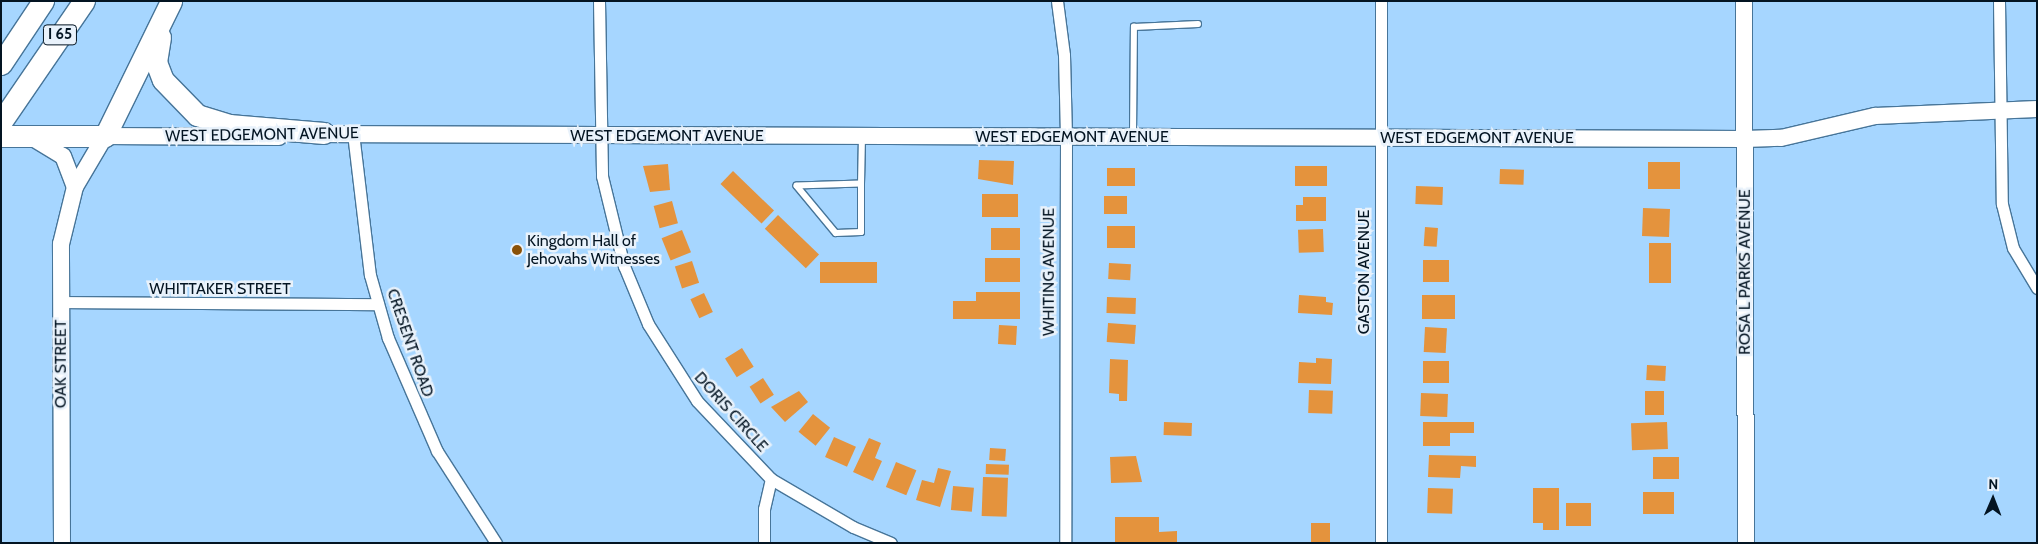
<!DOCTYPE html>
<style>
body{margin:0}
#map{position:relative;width:2038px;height:544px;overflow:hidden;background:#a6d6ff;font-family:Cabin,sans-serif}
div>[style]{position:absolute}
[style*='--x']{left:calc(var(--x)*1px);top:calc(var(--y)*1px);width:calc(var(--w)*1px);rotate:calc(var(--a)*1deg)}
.building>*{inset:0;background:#e4933d;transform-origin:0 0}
.roads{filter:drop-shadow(1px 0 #477599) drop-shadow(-1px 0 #477599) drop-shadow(0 1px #477599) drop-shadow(0 -1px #477599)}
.lane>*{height:5.5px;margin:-2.75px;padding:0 2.75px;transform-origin:2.75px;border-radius:2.75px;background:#fff}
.street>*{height:11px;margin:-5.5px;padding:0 5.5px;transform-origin:5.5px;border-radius:5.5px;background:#fff}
.secondary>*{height:16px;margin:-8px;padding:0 8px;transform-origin:8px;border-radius:8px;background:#fff}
.highway>*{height:21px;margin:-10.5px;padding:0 10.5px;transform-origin:10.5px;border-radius:10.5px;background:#fff}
.dots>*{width:14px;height:14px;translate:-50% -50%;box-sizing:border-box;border:2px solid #e9f2fb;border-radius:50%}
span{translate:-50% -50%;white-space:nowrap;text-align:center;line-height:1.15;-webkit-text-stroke:5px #e9f2fb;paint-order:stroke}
.shield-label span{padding:1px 4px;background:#e9f2fb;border:1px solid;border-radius:4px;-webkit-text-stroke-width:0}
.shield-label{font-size:15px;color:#031422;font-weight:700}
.street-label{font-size:16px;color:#031422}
.poi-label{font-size:16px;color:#031422}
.left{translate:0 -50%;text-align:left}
.frame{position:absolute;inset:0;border:2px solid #031422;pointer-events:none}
.north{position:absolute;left:1968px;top:474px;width:50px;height:50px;-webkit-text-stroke:4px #e9f2fb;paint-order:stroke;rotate:1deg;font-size:14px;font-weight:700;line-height:20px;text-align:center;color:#031422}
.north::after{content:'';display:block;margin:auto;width:18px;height:22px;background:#031422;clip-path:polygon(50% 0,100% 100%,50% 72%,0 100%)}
</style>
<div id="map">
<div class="building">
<i style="clip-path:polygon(979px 160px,1014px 161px,1013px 185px,978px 179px)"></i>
<i style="left:1680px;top:162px;width:27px;height:32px;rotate:90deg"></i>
<i style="clip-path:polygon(668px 164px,670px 190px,650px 192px,643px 166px)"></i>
<i style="left:1295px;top:166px;width:32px;height:20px"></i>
<i style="left:1107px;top:168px;width:28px;height:18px"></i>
<i style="left:1500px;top:169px;width:24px;height:15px;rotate:2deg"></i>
<i style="left:733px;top:171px;width:57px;height:18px;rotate:44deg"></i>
<i style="left:1416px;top:186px;width:27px;height:18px;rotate:2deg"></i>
<i style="left:982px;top:194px;width:36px;height:23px"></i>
<i style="left:1104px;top:196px;width:23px;height:18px"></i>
<i style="clip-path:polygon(1303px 197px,1326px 197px,1326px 221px,1296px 221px,1296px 205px,1303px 205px)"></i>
<i style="left:672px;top:201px;width:23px;height:19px;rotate:75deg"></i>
<i style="left:1643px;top:208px;width:27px;height:28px;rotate:2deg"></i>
<i style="left:778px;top:215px;width:57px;height:19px;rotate:44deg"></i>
<i style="left:1107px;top:226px;width:28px;height:22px"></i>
<i style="left:1425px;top:227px;width:13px;height:19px;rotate:4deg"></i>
<i style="left:1020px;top:228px;width:22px;height:29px;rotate:90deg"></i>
<i style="left:1323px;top:229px;width:23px;height:25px;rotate:88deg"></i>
<i style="left:682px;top:230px;width:24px;height:22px;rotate:68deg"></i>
<i style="left:1649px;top:243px;width:22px;height:40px"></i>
<i style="left:985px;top:258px;width:35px;height:24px"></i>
<i style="left:1423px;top:260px;width:26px;height:22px"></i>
<i style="left:692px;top:261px;width:23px;height:18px;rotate:72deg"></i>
<i style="left:820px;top:262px;width:57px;height:21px"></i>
<i style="left:1109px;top:263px;width:22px;height:16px;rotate:3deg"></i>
<i style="clip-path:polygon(976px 292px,1020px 292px,1020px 319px,953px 319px,953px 301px,976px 301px)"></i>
<i style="left:704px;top:293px;width:21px;height:15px;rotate:65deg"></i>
<i style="clip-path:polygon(1299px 295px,1326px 297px,1326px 302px,1333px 303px,1332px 315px,1298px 313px)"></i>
<i style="left:1422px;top:295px;width:33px;height:24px"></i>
<i style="left:1107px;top:297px;width:29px;height:16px;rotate:2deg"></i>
<i style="left:1108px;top:323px;width:28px;height:19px;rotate:4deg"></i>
<i style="left:999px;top:325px;width:18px;height:19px;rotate:3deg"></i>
<i style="left:1425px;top:327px;width:22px;height:25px;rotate:3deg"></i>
<i style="left:742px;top:348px;width:22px;height:20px;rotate:58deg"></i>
<i style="clip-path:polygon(1316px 358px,1332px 359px,1331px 384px,1298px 383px,1299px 362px,1316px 363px)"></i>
<i style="clip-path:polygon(1110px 359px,1128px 360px,1127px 401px,1119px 401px,1119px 394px,1109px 393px)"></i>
<i style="left:1423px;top:361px;width:26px;height:22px"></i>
<i style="left:1647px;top:365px;width:19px;height:15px;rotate:3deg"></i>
<i style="left:763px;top:378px;width:20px;height:16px;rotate:57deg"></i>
<i style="left:1309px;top:390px;width:24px;height:23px;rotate:2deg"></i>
<i style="clip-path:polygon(799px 391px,808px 402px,785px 422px,771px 407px)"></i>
<i style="left:1645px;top:391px;width:19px;height:24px"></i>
<i style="left:1421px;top:393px;width:27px;height:23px;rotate:2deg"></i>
<i style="left:813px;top:414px;width:22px;height:23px;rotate:39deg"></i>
<i style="left:1164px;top:422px;width:28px;height:13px;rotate:2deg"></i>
<i style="clip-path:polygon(1423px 422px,1474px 422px,1474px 433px,1450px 433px,1450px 446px,1423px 446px)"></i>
<i style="left:1667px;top:422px;width:27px;height:36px;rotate:88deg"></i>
<i style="left:834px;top:437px;width:24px;height:22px;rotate:24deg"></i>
<i style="clip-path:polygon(869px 438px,881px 443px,875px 458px,882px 461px,873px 481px,853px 472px)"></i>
<i style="left:990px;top:448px;width:16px;height:12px;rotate:4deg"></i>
<i style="clip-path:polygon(1429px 455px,1476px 456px,1476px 467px,1461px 466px,1460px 478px,1428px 477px)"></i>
<i style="clip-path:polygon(1136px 456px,1142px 482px,1111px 483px,1110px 457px)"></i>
<i style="left:1653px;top:457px;width:26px;height:22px"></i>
<i style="left:896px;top:462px;width:22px;height:27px;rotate:22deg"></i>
<i style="left:986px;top:464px;width:23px;height:10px;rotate:2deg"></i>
<i style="clip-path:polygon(938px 468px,951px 471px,940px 507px,916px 500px,922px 480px,934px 483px)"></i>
<i style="left:983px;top:477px;width:25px;height:39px;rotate:2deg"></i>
<i style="left:953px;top:486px;width:21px;height:24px;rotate:5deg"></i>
<i style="left:1428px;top:488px;width:25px;height:25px;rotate:2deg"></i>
<i style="clip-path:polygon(1533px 488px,1559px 488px,1559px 530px,1543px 530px,1543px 523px,1533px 523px)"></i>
<i style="left:1674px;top:492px;width:22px;height:31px;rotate:90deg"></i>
<i style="left:1566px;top:503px;width:25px;height:23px"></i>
<i style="clip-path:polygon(1115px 517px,1159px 517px,1159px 532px,1177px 531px,1177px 543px,1115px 543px)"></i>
<i style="left:1311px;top:523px;width:19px;height:20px"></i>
</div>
<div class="roads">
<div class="lane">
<i style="--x:1133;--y:135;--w:108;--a:-89.5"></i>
<i style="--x:1134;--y:27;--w:64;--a:-2.7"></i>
<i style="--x:861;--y:184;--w:64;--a:178.2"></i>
<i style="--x:797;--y:186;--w:61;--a:50.3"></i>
<i style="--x:836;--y:233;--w:25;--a:-2"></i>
<i style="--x:861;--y:232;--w:48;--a:-90"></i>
<i style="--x:861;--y:184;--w:47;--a:-88.8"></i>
</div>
<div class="street">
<i style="--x:599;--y:1;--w:175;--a:89"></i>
<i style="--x:602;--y:176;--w:93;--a:76.3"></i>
<i style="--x:624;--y:266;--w:63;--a:67.5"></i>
<i style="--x:648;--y:324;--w:91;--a:57.5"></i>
<i style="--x:697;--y:401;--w:108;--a:46.5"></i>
<i style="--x:771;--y:479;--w:95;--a:30.3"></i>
<i style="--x:853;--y:527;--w:41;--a:22.8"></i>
<i style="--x:1057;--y:1;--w:54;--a:82.6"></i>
<i style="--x:1064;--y:55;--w:82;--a:88.6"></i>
<i style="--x:1066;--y:137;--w:406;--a:90.1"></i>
<i style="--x:1381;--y:1;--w:542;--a:90"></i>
<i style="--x:1999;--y:1;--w:203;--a:89.2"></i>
<i style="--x:2002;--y:204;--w:45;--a:76"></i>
<i style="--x:2013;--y:248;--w:47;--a:59"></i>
<i style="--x:353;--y:133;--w:143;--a:83.2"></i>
<i style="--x:370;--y:275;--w:66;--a:74.1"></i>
<i style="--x:388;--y:338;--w:123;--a:66.6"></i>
<i style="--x:437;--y:451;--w:109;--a:57.3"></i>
<i style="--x:61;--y:302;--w:317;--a:0.4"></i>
<i style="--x:764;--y:543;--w:34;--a:-90"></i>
<i style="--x:764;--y:509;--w:31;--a:-77"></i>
</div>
<div class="secondary">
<i style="--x:1744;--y:1;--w:542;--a:89.79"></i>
<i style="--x:313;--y:134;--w:1432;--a:0.2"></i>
<i style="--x:1745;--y:139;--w:36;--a:-2"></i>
<i style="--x:1781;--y:138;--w:97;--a:-13.2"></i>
<i style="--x:1875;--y:116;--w:162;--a:-2.5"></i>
<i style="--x:31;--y:137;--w:37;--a:31"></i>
<i style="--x:63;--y:156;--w:33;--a:69"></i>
<i style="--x:62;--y:543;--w:299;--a:-90.2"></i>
<i style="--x:61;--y:244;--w:59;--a:-76.2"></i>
<i style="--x:75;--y:187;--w:59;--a:-59.5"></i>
<i style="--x:105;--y:136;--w:174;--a:0.3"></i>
</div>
<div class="highway">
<i style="--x:160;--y:37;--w:25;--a:99"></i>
<i style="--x:156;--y:62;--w:19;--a:69"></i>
<i style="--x:163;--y:80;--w:49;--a:45.8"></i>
<i style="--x:197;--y:115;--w:34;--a:17"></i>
<i style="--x:229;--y:125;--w:95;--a:4.8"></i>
<i style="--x:1;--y:64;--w:76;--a:-56.3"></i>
<i style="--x:1;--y:122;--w:147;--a:-55.6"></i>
<i style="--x:1;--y:136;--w:104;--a:0"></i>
<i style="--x:105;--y:136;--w:150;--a:-63.9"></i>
</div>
</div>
<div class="dots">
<i style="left:517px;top:250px;background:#8a5107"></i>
</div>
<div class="shield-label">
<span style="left:60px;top:35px">I 65</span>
</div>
<div class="street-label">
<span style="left:262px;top:135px;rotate:-1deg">WEST EDGEMONT AVENUE</span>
<span style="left:667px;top:136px">WEST EDGEMONT AVENUE</span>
<span style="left:1072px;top:137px">WEST EDGEMONT AVENUE</span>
<span style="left:1477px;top:138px">WEST EDGEMONT AVENUE</span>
<span style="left:1049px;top:272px;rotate:-90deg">WHITING AVENUE</span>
<span style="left:1364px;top:272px;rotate:-90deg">GASTON AVENUE</span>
<span style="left:1745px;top:272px;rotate:-90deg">ROSA L PARKS AVENUE</span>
<span style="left:220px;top:289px">WHITTAKER STREET</span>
<span style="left:410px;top:343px;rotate:71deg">CRESENT ROAD</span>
<span style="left:61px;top:364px;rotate:-90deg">OAK STREET</span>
<span style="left:731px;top:412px;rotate:48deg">DORIS CIRCLE</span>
</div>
<div class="poi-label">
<span class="left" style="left:527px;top:250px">Kingdom Hall of<br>Jehovahs Witnesses</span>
</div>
<div class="frame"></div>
<div class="north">N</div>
</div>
